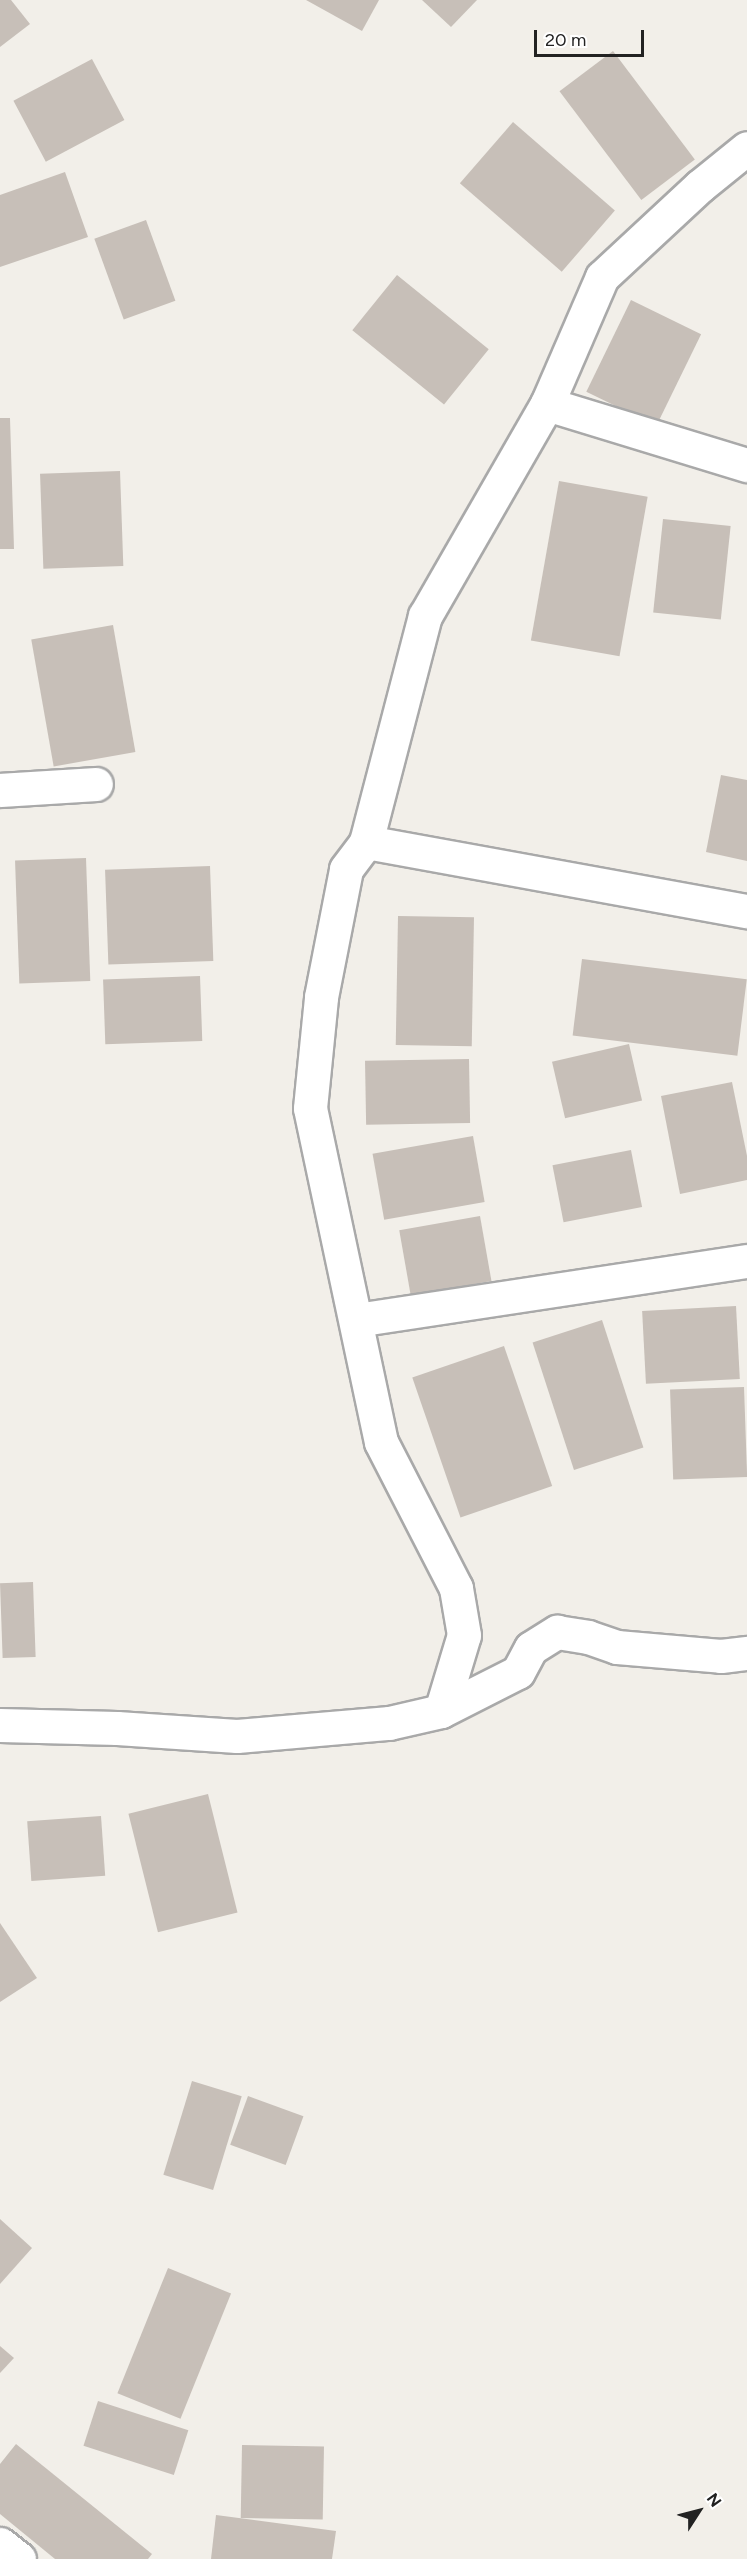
<!DOCTYPE html>
<style>
body{margin:0}
#map{position:relative;width:747px;height:2559px;overflow:hidden;background:#f2efe9;font-family:Figtree,sans-serif}
div>[style]{position:absolute}
[style*='--x']{left:calc(var(--x)*1px);top:calc(var(--y)*1px);width:calc(var(--w)*1px);rotate:calc(var(--a)*1deg)}
.building>*{inset:0;background:#c7bfb8;transform-origin:0 0}
.roads{filter:drop-shadow(2px 0 #a9a9a9) drop-shadow(-2px 0 #a9a9a9) drop-shadow(0 2px #a9a9a9) drop-shadow(0 -2px #a9a9a9)}
.street>*{height:33px;margin:-16.5px;padding:0 16.5px;transform-origin:16.5px;border-radius:16.5px;background:#fff}
span{translate:-50% -50%;white-space:nowrap;text-align:center;line-height:1.15;-webkit-text-stroke:4.5px #fff;paint-order:stroke}
.north{position:absolute;left:669px;top:2481px;width:60px;height:60px;-webkit-text-stroke:4px #fff;paint-order:stroke;rotate:54deg;font-size:16px;font-weight:700;line-height:24px;text-align:center;color:#222}
.north::after{content:'';display:block;margin:auto;width:21px;height:27px;background:#222;clip-path:polygon(50% 0,100% 100%,50% 72%,0 100%)}
.scale{position:absolute;left:534px;top:30px;width:110px;height:27px;box-sizing:border-box;border:3px solid #222;border-top:0;padding-left:8px;font-size:18px;line-height:21px;white-space:nowrap;color:#222;-webkit-text-stroke:4px #fff;paint-order:stroke}
</style>
<div id="map">
<div class="building">
<i style="clip-path:polygon(0 0,11px 0,30px 24px,0 47px)"></i>
<i style="clip-path:polygon(306px 0,379px 0,362px 31px)"></i>
<i style="clip-path:polygon(422px 0,477px 0,451px 27px)"></i>
<i style="left:613px;top:51px;width:136px;height:67px;rotate:53deg"></i>
<i style="left:92px;top:59px;width:69px;height:89px;rotate:62deg"></i>
<i style="left:513px;top:122px;width:135px;height:81px;rotate:41deg"></i>
<i style="clip-path:polygon(65px 172px,88px 237px,0 267px,0 195px)"></i>
<i style="left:146px;top:220px;width:86px;height:55px;rotate:70deg"></i>
<i style="left:397px;top:275px;width:118px;height:71px;rotate:39deg"></i>
<i style="left:631px;top:300px;width:78px;height:102px;rotate:26deg"></i>
<i style="clip-path:polygon(0 418px,10px 418px,14px 549px,0 549px)"></i>
<i style="left:120px;top:471px;width:95px;height:80px;rotate:88deg"></i>
<i style="left:559px;top:481px;width:90px;height:162px;rotate:10deg"></i>
<i style="left:663px;top:519px;width:68px;height:94px;rotate:6deg"></i>
<i style="left:113px;top:625px;width:129px;height:83px;rotate:80deg"></i>
<i style="clip-path:polygon(721px 775px,747px 780px,747px 861px,706px 852px)"></i>
<i style="left:86px;top:858px;width:123px;height:71px;rotate:88deg"></i>
<i style="left:210px;top:866px;width:95px;height:105px;rotate:88deg"></i>
<i style="left:398px;top:916px;width:76px;height:129px;rotate:1deg"></i>
<i style="left:582px;top:959px;width:166px;height:77px;rotate:7deg"></i>
<i style="left:200px;top:976px;width:65px;height:97px;rotate:88deg"></i>
<i style="left:629px;top:1044px;width:58px;height:79px;rotate:77deg"></i>
<i style="left:469px;top:1059px;width:64px;height:104px;rotate:89deg"></i>
<i style="clip-path:polygon(732px 1082px,747px 1156px,747px 1180px,680px 1194px,661px 1096px)"></i>
<i style="left:473px;top:1136px;width:67px;height:102px;rotate:80deg"></i>
<i style="left:631px;top:1150px;width:58px;height:80px;rotate:79deg"></i>
<i style="left:480px;top:1216px;width:66px;height:82px;rotate:80deg"></i>
<i style="left:736px;top:1306px;width:73px;height:94px;rotate:87deg"></i>
<i style="left:602px;top:1320px;width:134px;height:73px;rotate:72deg"></i>
<i style="left:504px;top:1346px;width:148px;height:97px;rotate:71deg"></i>
<i style="left:744px;top:1387px;width:90px;height:74px;rotate:88deg"></i>
<i style="left:33px;top:1582px;width:75px;height:33px;rotate:88deg"></i>
<i style="left:208px;top:1794px;width:122px;height:82px;rotate:76deg"></i>
<i style="left:101px;top:1816px;width:60px;height:74px;rotate:86deg"></i>
<i style="clip-path:polygon(0 1923px,37px 1978px,0 2002px)"></i>
<i style="left:192px;top:2081px;width:52px;height:98px;rotate:17deg"></i>
<i style="left:248px;top:2096px;width:59px;height:52px;rotate:20deg"></i>
<i style="clip-path:polygon(0 2219px,32px 2248px,0 2284px)"></i>
<i style="left:168px;top:2268px;width:68px;height:135px;rotate:22deg"></i>
<i style="clip-path:polygon(0 2346px,14px 2358px,0 2373px)"></i>
<i style="left:98px;top:2401px;width:95px;height:47px;rotate:18deg"></i>
<i style="clip-path:polygon(16px 2444px,152px 2554px,148px 2559px,55px 2559px,0 2514px,0 2464px)"></i>
<i style="left:242px;top:2445px;width:82px;height:73px;rotate:1deg"></i>
<i style="clip-path:polygon(216px 2515px,336px 2531px,332px 2559px,211px 2559px)"></i>
</div>
<div class="roads">
<div class="street">
<i style="--x:547;--y:404;--w:209;--a:17"></i>
<i style="--x:0;--y:790;--w:96;--a:-3.6"></i>
<i style="--x:366;--y:842;--w:387;--a:10.3"></i>
<i style="--x:356;--y:1320;--w:395;--a:-8.6"></i>
<i style="--x:441;--y:1711;--w:86;--a:-26.9"></i>
<i style="--x:518;--y:1672;--w:27;--a:-62"></i>
<i style="--x:531;--y:1648;--w:31;--a:-32"></i>
<i style="--x:557;--y:1632;--w:31;--a:9"></i>
<i style="--x:588;--y:1637;--w:31;--a:19"></i>
<i style="--x:617;--y:1647;--w:104;--a:4.9"></i>
<i style="--x:721;--y:1656;--w:26;--a:-7"></i>
<i style="--x:0;--y:1725;--w:117;--a:1.5"></i>
<i style="--x:117;--y:1728;--w:120;--a:3.8"></i>
<i style="--x:237;--y:1736;--w:153;--a:-4.9"></i>
<i style="--x:389;--y:1723;--w:53;--a:-13"></i>
<i style="--x:441;--y:1711;--w:79;--a:-73.2"></i>
<i style="--x:464;--y:1635;--w:48;--a:-99.7"></i>
<i style="--x:456;--y:1588;--w:164;--a:-117.2"></i>
<i style="--x:381;--y:1442;--w:341;--a:-102"></i>
<i style="--x:310;--y:1108;--w:112;--a:-84.3"></i>
<i style="--x:321;--y:997;--w:130;--a:-78.9"></i>
<i style="--x:346;--y:869;--w:34;--a:-53"></i>
<i style="--x:366;--y:842;--w:234;--a:-75.4"></i>
<i style="--x:425;--y:616;--w:245;--a:-60.1"></i>
<i style="--x:547;--y:404;--w:138;--a:-66.6"></i>
<i style="--x:602;--y:277;--w:134;--a:-42.9"></i>
<i style="--x:700;--y:186;--w:60;--a:-39"></i>
<i style="--x:0;--y:2544;--w:24;--a:38"></i>
</div>
</div>
<div class="north">N</div>
<div class="scale">20 m</div>
</div>
